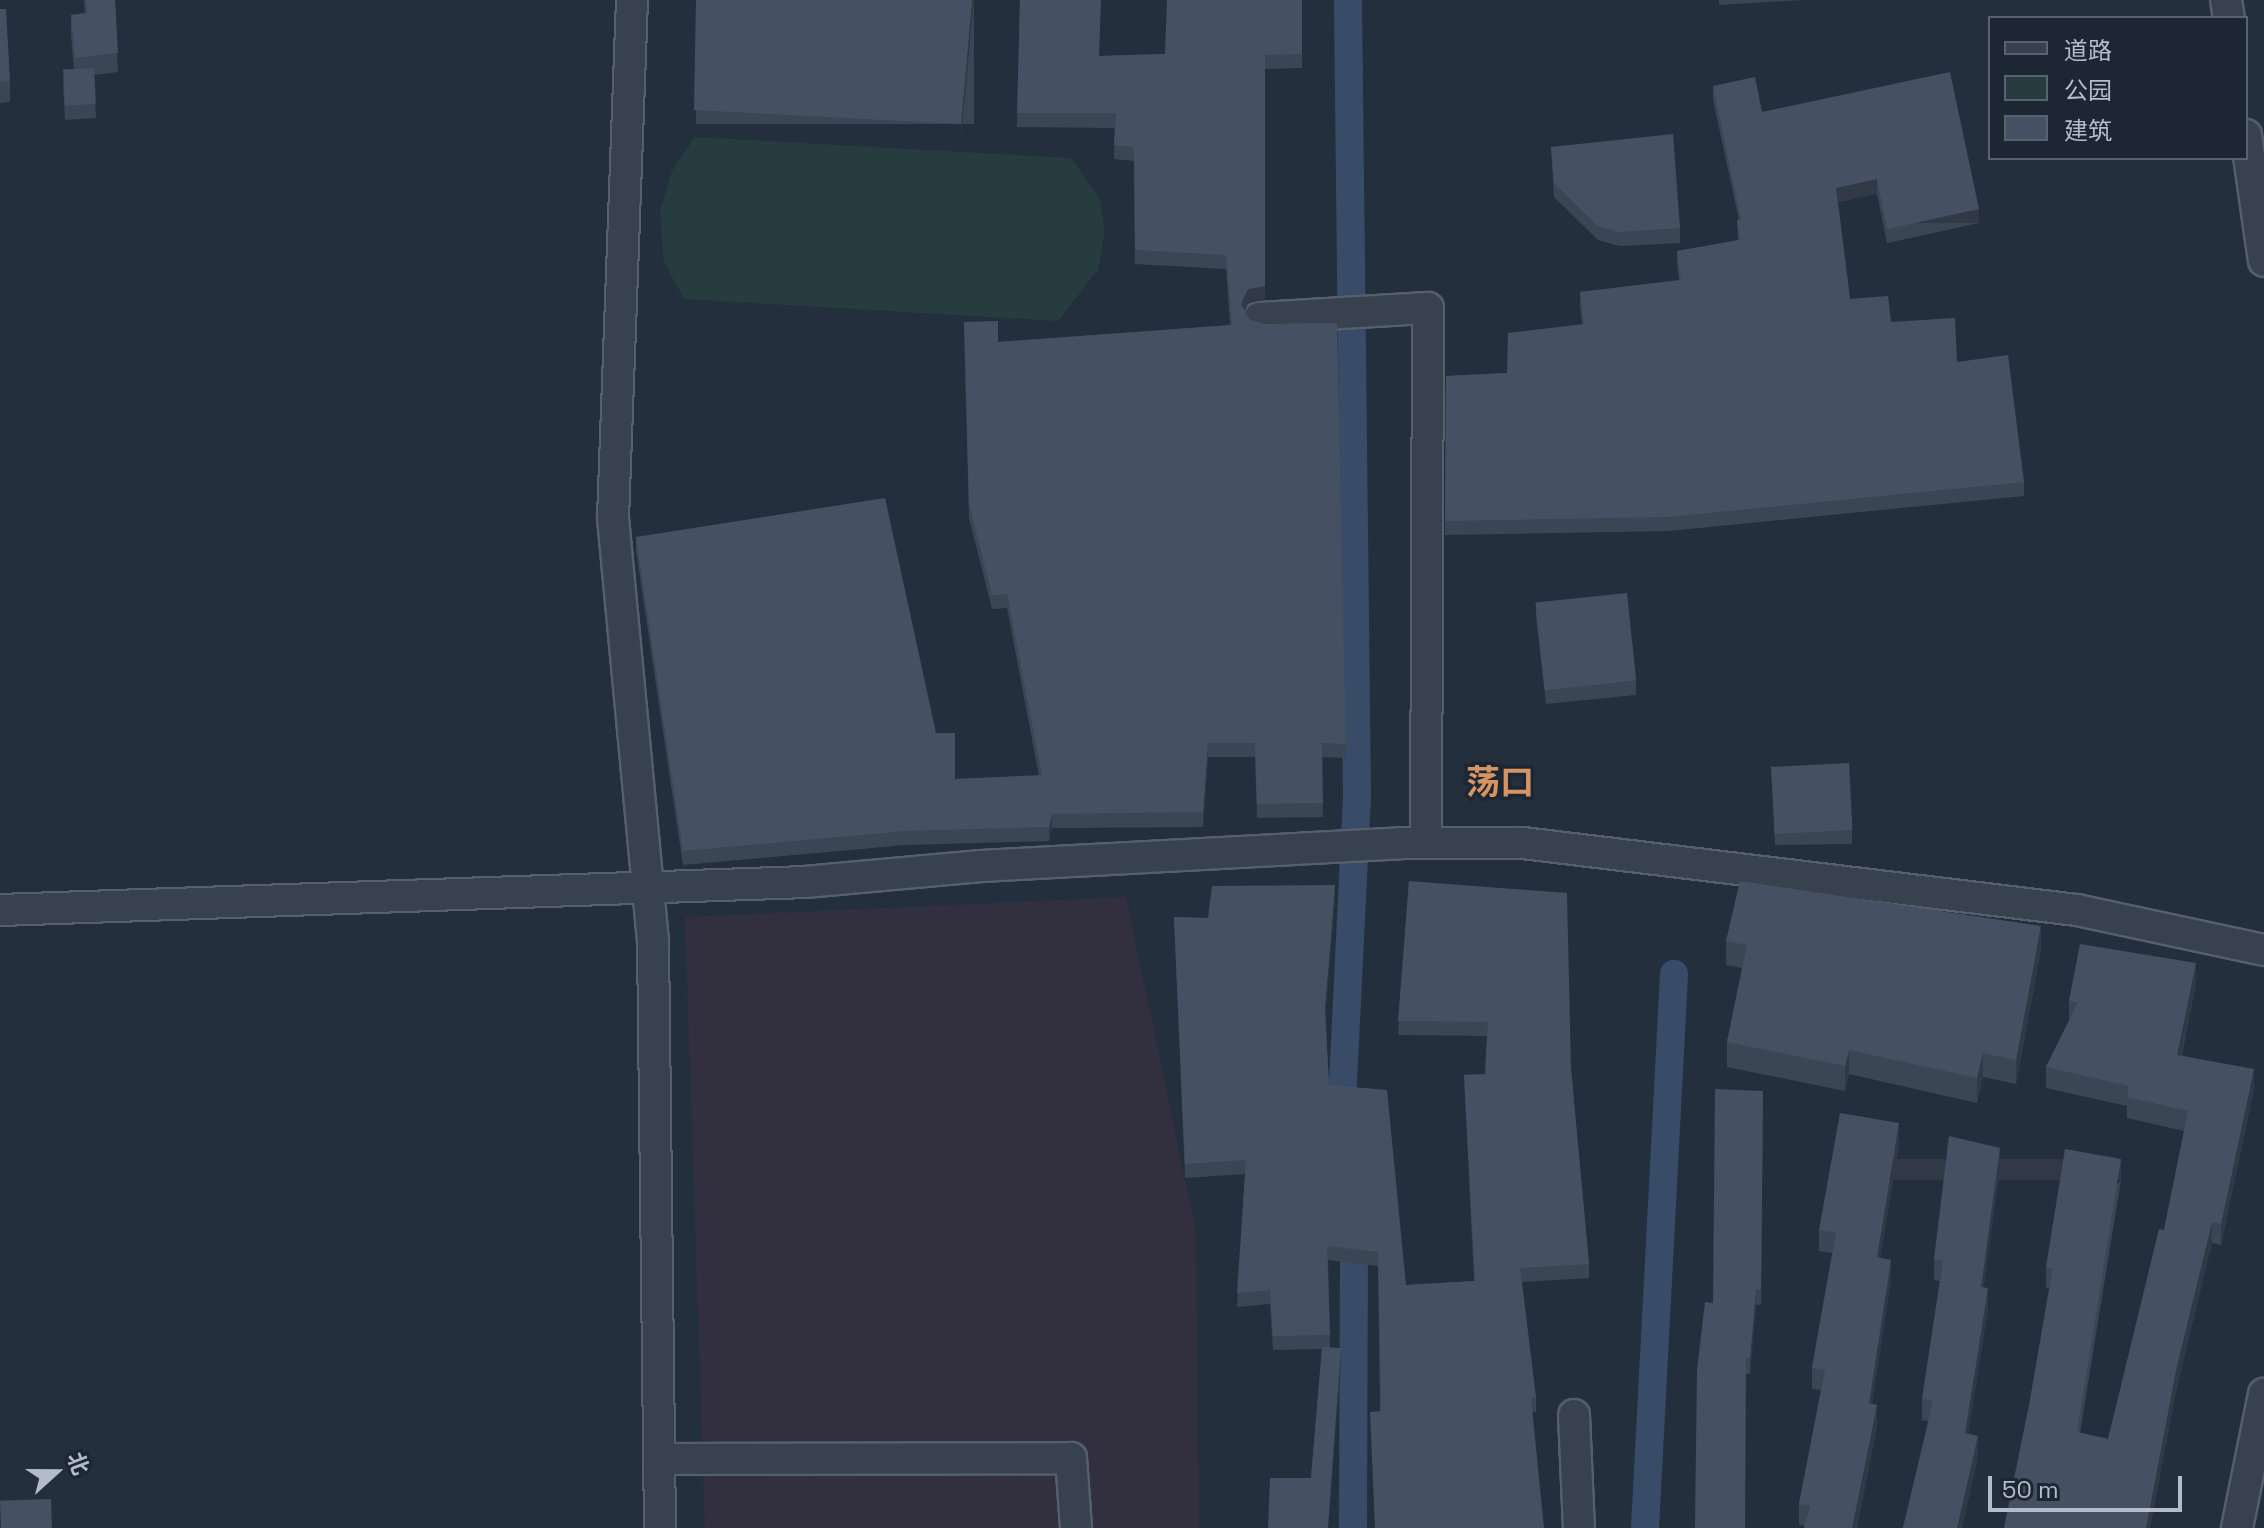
<!DOCTYPE html>
<meta charset="utf-8">
<style>
body{margin:0}
#map{position:relative;width:2264px;height:1528px;overflow:hidden;background:#242f3e;font-family:"Space Grotesk","Noto Sans SC",sans-serif}
div>[style]{position:absolute}
[style*='--x']{left:calc(var(--x)*1px);top:calc(var(--y)*1px);width:calc(var(--w)*1px);rotate:calc(var(--a)*1deg)}
.medical>*{inset:0;background:#32303f}
.green>*{inset:0;background:#263c3f}
.canal>*{height:28px;margin:-14px;padding:0 14px;transform-origin:14px;border-radius:14px;background:#394c67}
.roads{filter:drop-shadow(2px 0 #565f6c) drop-shadow(-2px 0 #565f6c) drop-shadow(0 2px #565f6c) drop-shadow(0 -2px #565f6c)}
.minor>*{height:30px;margin:-15px;padding:0 15px;transform-origin:15px;border-radius:15px;background:#38414e}
.wall>*{inset:0;background:#3b4654;transform-origin:0 0}
.shaded-wall>*{inset:0;background:#303945;transform-origin:0 0}
.building>*{inset:0;background:#455162;transform-origin:0 0}
span{translate:-50% -50%;white-space:nowrap;text-align:center;line-height:1.15;-webkit-text-stroke:7px #1d2633;paint-order:stroke}
.district-label{font-size:34px;color:#d59563;font-weight:700}
.legend{position:absolute;left:1988px;top:16px;width:260px;height:144px;box-sizing:border-box;background:#1d2633;border:2px solid #59626f;margin:0;padding:10px 14px;list-style:none;font-size:24px;color:#b4bcc9}
.legend li{display:flex;align-items:center;gap:16px;height:40px}
.legend b{width:40px;border:2px solid #59626f}
.north{position:absolute;left:16px;top:1432px;width:80px;height:80px;-webkit-text-stroke:6px #1d2633;paint-order:stroke;rotate:69deg;font-size:22px;font-weight:700;line-height:32px;text-align:center;color:#b4bcc9}
.north::after{content:'';display:block;margin:auto;width:28px;height:36px;background:#b4bcc9;clip-path:polygon(50% 0,100% 100%,50% 72%,0 100%)}
.scale{position:absolute;left:1988px;top:1476px;width:194px;height:36px;box-sizing:border-box;border:4px solid #b4bcc9;border-top:0;padding-left:10px;font-size:24px;line-height:28px;white-space:nowrap;color:#b4bcc9;-webkit-text-stroke:6px #1d2633;paint-order:stroke}
</style>
<div id="map">
<div class="medical">
<i style="clip-path:polygon(1126px 897px,1196px 1232px,1199px 1528px,705px 1528px,685px 917px)"></i>
</div>
<div class="green">
<i style="clip-path:polygon(695px 137px,1071px 158px,1100px 199px,1105px 232px,1098px 270px,1058px 321px,684px 299px,664px 262px,660px 212px,672px 171px)"></i>
</div>
<div class="canal">
<i style="--x:1341;--y:1123;--w:325;--a:-87.2"></i>
<i style="--x:1357;--y:798;--w:798;--a:-90.65"></i>
<i style="--x:1353;--y:1528;--w:300;--a:-89.8"></i>
<i style="--x:1645;--y:1528;--w:555;--a:-87"></i>
</div>
<div class="roads">
<div class="minor">
<i style="--x:632;--y:0;--w:518;--a:92.1"></i>
<i style="--x:613;--y:518;--w:424;--a:84.6"></i>
<i style="--x:653;--y:940;--w:588;--a:89.32"></i>
<i style="--x:2226;--y:0;--w:18;--a:81"></i>
<i style="--x:2246;--y:135;--w:127;--a:81.9"></i>
<i style="--x:1259;--y:318;--w:169;--a:-3.4"></i>
<i style="--x:1428;--y:308;--w:535;--a:90.21"></i>
<i style="--x:0;--y:910;--w:805;--a:-1.99"></i>
<i style="--x:805;--y:882;--w:177;--a:-5.2"></i>
<i style="--x:981;--y:866;--w:421;--a:-3.1"></i>
<i style="--x:1401;--y:843;--w:122;--a:0"></i>
<i style="--x:1523;--y:843;--w:558;--a:6.9"></i>
<i style="--x:2077;--y:910;--w:191;--a:12.1"></i>
<i style="--x:1574;--y:1415;--w:113;--a:87.5"></i>
<i style="--x:659;--y:1459;--w:412;--a:-0.1"></i>
<i style="--x:1071;--y:1458;--w:70;--a:85.9"></i>
<i style="--x:2237;--y:1528;--w:137;--a:-78.6"></i>
</div>
</div>
<div class="wall">
<i style="clip-path:polygon(84px 0,115px 0,118px 72px,94px 75px,96px 118px,65px 120px,63px 85px,74px 70px,71px 35px,71px 15px,85px 13px)"></i>
<i style="left:696px;top:0;width:278px;height:124px"></i>
<i style="clip-path:polygon(1020px 0,1100px 56px,1165px 54px,1302px 0,1302px 68px,1265px 69px,1265px 300px,1248px 303px,1245px 311px,1250px 320px,1265px 324px,1337px 323px,1346px 758px,1322px 757px,1323px 817px,1257px 818px,1255px 757px,1208px 757px,1203px 827px,1052px 828px,1049px 841px,905px 845px,683px 865px,636px 551px,636px 537px,936px 733px,955px 779px,1039px 776px,1007px 608px,992px 609px,969px 518px,964px 322px,998px 342px,1230px 325px,1226px 269px,1135px 264px,1134px 161px,1114px 159px,1115px 128px,1017px 127px)"></i>
<i style="clip-path:polygon(1719px 0,1803px 0,1719px 5px)"></i>
<i style="clip-path:polygon(0 9px,10px 81px,10px 102px,0 103px)"></i>
<i style="clip-path:polygon(1713px 86px,1979px 223px,1887px 243px,1877px 194px,1838px 202px,1850px 299px,1891px 322px,1957px 362px,2024px 482px,2024px 496px,1669px 531px,1445px 535px,1446px 376px,1507px 373px,1582px 324px,1580px 306px,1580px 292px,1679px 280px,1677px 265px,1677px 251px,1738px 240px,1737px 220px,1739px 220px,1713px 100px)"></i>
<i style="clip-path:polygon(1551px 147px,1680px 228px,1680px 243px,1620px 246px,1598px 240px,1554px 197px)"></i>
<i style="clip-path:polygon(1536px 603px,1636px 681px,1636px 695px,1546px 704px,1536px 617px)"></i>
<i style="clip-path:polygon(1771px 765px,1852px 830px,1852px 844px,1775px 845px)"></i>
<i style="clip-path:polygon(1409px 881px,1571px 1069px,1589px 1264px,1589px 1278px,1522px 1282px,1536px 1398px,1536px 1412px,1380px 1411px,1378px 1266px,1328px 1260px,1330px 1347px,1341px 1362px,1311px 1478px,1322px 1349px,1273px 1350px,1270px 1304px,1237px 1307px,1245px 1174px,1185px 1178px,1174px 917px,1208px 918px,1335px 899px,1325px 1016px,1329px 1085px,1406px 1285px,1474px 1281px,1464px 1075px,1485px 1074px,1487px 1036px,1398px 1035px)"></i>
<i style="clip-path:polygon(1726px 941px,2041px 950px,2016px 1084px,1983px 1077px,1977px 1103px,1849px 1074px,1845px 1091px,1727px 1067px,1727px 1042px,1742px 968px,1726px 965px)"></i>
<i style="clip-path:polygon(2196px 983px,2182px 1055px,2254px 1089px,2221px 1245px,2212px 1243px,2176px 1391px,2150px 1528px,2030px 1400px,2049px 1288px,2046px 1288px,2046px 1267px,2121px 1180px,2080px 1433px,2108px 1439px,2164px 1230px,2184px 1131px,2127px 1118px,2127px 1106px,2046px 1088px,2046px 1067px,2069px 1022px,2069px 1001px)"></i>
<i style="clip-path:polygon(1763px 1091px,1761px 1305px,1756px 1305px,1750px 1374px,1746px 1374px,1713px 1303px)"></i>
<i style="clip-path:polygon(1899px 1144px,1880px 1258px,1891px 1280px,1872px 1403px,1877px 1426px,1857px 1528px,1804px 1528px,1805px 1526px,1799px 1525px,1799px 1504px,1821px 1390px,1812px 1389px,1812px 1368px,1832px 1253px,1819px 1251px,1819px 1230px)"></i>
<i style="clip-path:polygon(2000px 1168px,1983px 1287px,1988px 1309px,1968px 1433px,1978px 1457px,1962px 1528px,1903px 1528px,1929px 1421px,1922px 1420px,1922px 1399px,1940px 1281px,1934px 1280px,1934px 1259px)"></i>
</div>
<div class="shaded-wall">
<i style="clip-path:polygon(972px 0,974px 0,961px 138px,961px 124px)"></i>
<i style="clip-path:polygon(1877px 179px,1877px 194px,1836px 202px,1836px 188px)"></i>
<i style="left:1979px;top:209px;width:14px;height:94px;rotate:90deg"></i>
<i style="clip-path:polygon(1265px 286px,1265px 300px,1248px 303px,1241px 318px,1241px 304px,1248px 289px)"></i>
<i style="clip-path:polygon(1208px 743px,1208px 757px,1203px 827px,1203px 812px)"></i>
<i style="clip-path:polygon(1052px 814px,1052px 828px,1049px 841px,1049px 827px)"></i>
<i style="clip-path:polygon(1335px 885px,1335px 899px,1325px 1021px,1325px 1007px)"></i>
<i style="clip-path:polygon(2041px 926px,2041px 950px,2016px 1084px,2016px 1060px)"></i>
<i style="clip-path:polygon(2196px 963px,2196px 983px,2177px 1075px,2177px 1055px)"></i>
<i style="clip-path:polygon(1849px 1050px,1849px 1074px,1845px 1091px,1845px 1066px)"></i>
<i style="clip-path:polygon(1983px 1053px,1983px 1077px,1977px 1103px,1977px 1078px)"></i>
<i style="clip-path:polygon(2254px 1069px,2254px 1089px,2221px 1245px,2221px 1224px)"></i>
<i style="clip-path:polygon(1899px 1123px,1899px 1144px,1877px 1278px,1877px 1257px)"></i>
<i style="clip-path:polygon(2000px 1148px,2000px 1168px,1981px 1308px,1981px 1287px)"></i>
<i style="left:2121px;top:1159px;width:21px;height:277px;rotate:90deg"></i>
<i style="clip-path:polygon(2212px 1222px,2212px 1243px,2176px 1391px,2150px 1528px,2146px 1528px,2176px 1370px)"></i>
<i style="clip-path:polygon(1891px 1260px,1891px 1280px,1869px 1423px,1869px 1403px)"></i>
<i style="clip-path:polygon(1988px 1288px,1988px 1309px,1965px 1453px,1965px 1433px)"></i>
<i style="clip-path:polygon(1756px 1289px,1756px 1305px,1750px 1374px,1750px 1358px)"></i>
<i style="clip-path:polygon(1341px 1348px,1341px 1362px,1328px 1528px)"></i>
<i style="clip-path:polygon(1877px 1405px,1877px 1426px,1857px 1528px,1852px 1528px)"></i>
<i style="clip-path:polygon(1978px 1436px,1978px 1457px,1962px 1528px,1957px 1528px)"></i>
</div>
<div class="building">
<i style="clip-path:polygon(86px 0,115px 0,118px 53px,75px 58px,71px 15px,87px 13px)"></i>
<i style="clip-path:polygon(696px 0,972px 0,961px 124px,694px 110px)"></i>
<i style="clip-path:polygon(1020px 0,1101px 0,1099px 56px,1165px 54px,1167px 0,1302px 0,1302px 54px,1265px 55px,1265px 286px,1248px 289px,1241px 304px,1250px 320px,1265px 324px,1337px 323px,1346px 744px,1322px 743px,1323px 803px,1257px 804px,1255px 743px,1208px 743px,1203px 812px,1052px 814px,1049px 827px,905px 831px,683px 851px,636px 537px,885px 498px,936px 733px,955px 733px,955px 779px,1042px 775px,1007px 594px,992px 595px,969px 504px,964px 322px,998px 321px,998px 342px,1232px 325px,1226px 255px,1135px 250px,1134px 147px,1114px 145px,1116px 113px,1017px 113px)"></i>
<i style="clip-path:polygon(0 9px,6px 9px,10px 81px,0 82px)"></i>
<i style="left:94px;top:68px;width:36px;height:31px;rotate:87deg"></i>
<i style="clip-path:polygon(1950px 72px,1979px 209px,1887px 229px,1877px 179px,1836px 188px,1850px 299px,1888px 296px,1891px 322px,1955px 318px,1957px 362px,2008px 355px,2024px 482px,1669px 517px,1445px 521px,1446px 376px,1507px 373px,1508px 333px,1584px 324px,1580px 292px,1681px 280px,1677px 251px,1740px 240px,1737px 220px,1741px 219px,1713px 86px,1755px 77px,1762px 112px)"></i>
<i style="clip-path:polygon(1673px 134px,1680px 228px,1620px 232px,1598px 226px,1554px 183px,1551px 147px)"></i>
<i style="left:1627px;top:593px;width:88px;height:92px;rotate:84deg"></i>
<i style="left:1849px;top:763px;width:67px;height:78px;rotate:87deg"></i>
<i style="clip-path:polygon(1409px 881px,1567px 893px,1571px 1069px,1589px 1264px,1520px 1268px,1536px 1398px,1531px 1398px,1544px 1528px,1375px 1528px,1370px 1412px,1381px 1411px,1378px 1252px,1327px 1246px,1330px 1335px,1273px 1336px,1270px 1290px,1237px 1293px,1246px 1160px,1185px 1164px,1174px 917px,1208px 918px,1212px 886px,1335px 885px,1325px 1007px,1329px 1085px,1387px 1090px,1406px 1285px,1475px 1281px,1464px 1075px,1485px 1074px,1488px 1022px,1398px 1021px)"></i>
<i style="clip-path:polygon(1740px 881px,2041px 926px,2016px 1060px,1983px 1053px,1977px 1078px,1849px 1050px,1845px 1066px,1727px 1042px,1747px 945px,1726px 941px)"></i>
<i style="clip-path:polygon(2080px 944px,2196px 963px,2177px 1055px,2254px 1069px,2221px 1224px,2212px 1222px,2176px 1370px,2146px 1528px,2004px 1528px,2030px 1400px,2053px 1268px,2046px 1267px,2065px 1149px,2121px 1159px,2077px 1432px,2108px 1439px,2159px 1229px,2164px 1230px,2188px 1111px,2127px 1097px,2129px 1086px,2046px 1067px,2078px 1002px,2069px 1001px)"></i>
<i style="clip-path:polygon(1715px 1089px,1763px 1091px,1761px 1289px,1756px 1289px,1750px 1358px,1746px 1358px,1745px 1528px,1695px 1528px,1697px 1370px,1705px 1302px,1713px 1303px)"></i>
<i style="clip-path:polygon(1840px 1113px,1899px 1123px,1877px 1257px,1891px 1260px,1869px 1403px,1877px 1405px,1852px 1528px,1804px 1528px,1810px 1506px,1799px 1504px,1825px 1370px,1812px 1368px,1836px 1233px,1819px 1230px)"></i>
<i style="clip-path:polygon(1949px 1136px,2000px 1148px,1981px 1287px,1988px 1288px,1965px 1433px,1978px 1436px,1957px 1528px,1903px 1528px,1933px 1401px,1922px 1399px,1943px 1261px,1934px 1259px)"></i>
<i style="clip-path:polygon(1322px 1347px,1341px 1348px,1328px 1528px,1268px 1528px,1270px 1478px,1311px 1478px)"></i>
<i style="left:51px;top:1499px;width:29px;height:51px;rotate:88deg"></i>
</div>
<div class="district-label">
<span style="left:1500px;top:783px">荡口</span>
</div>
<ul class="legend">
<li><b style="height:10px;background:#38414e"></b>道路</li>
<li><b style="height:22px;background:#263c3f"></b>公园</li>
<li><b style="height:22px;background:#455162"></b>建筑</li>
</ul>
<div class="north">北</div>
<div class="scale">50 m</div>
</div>
